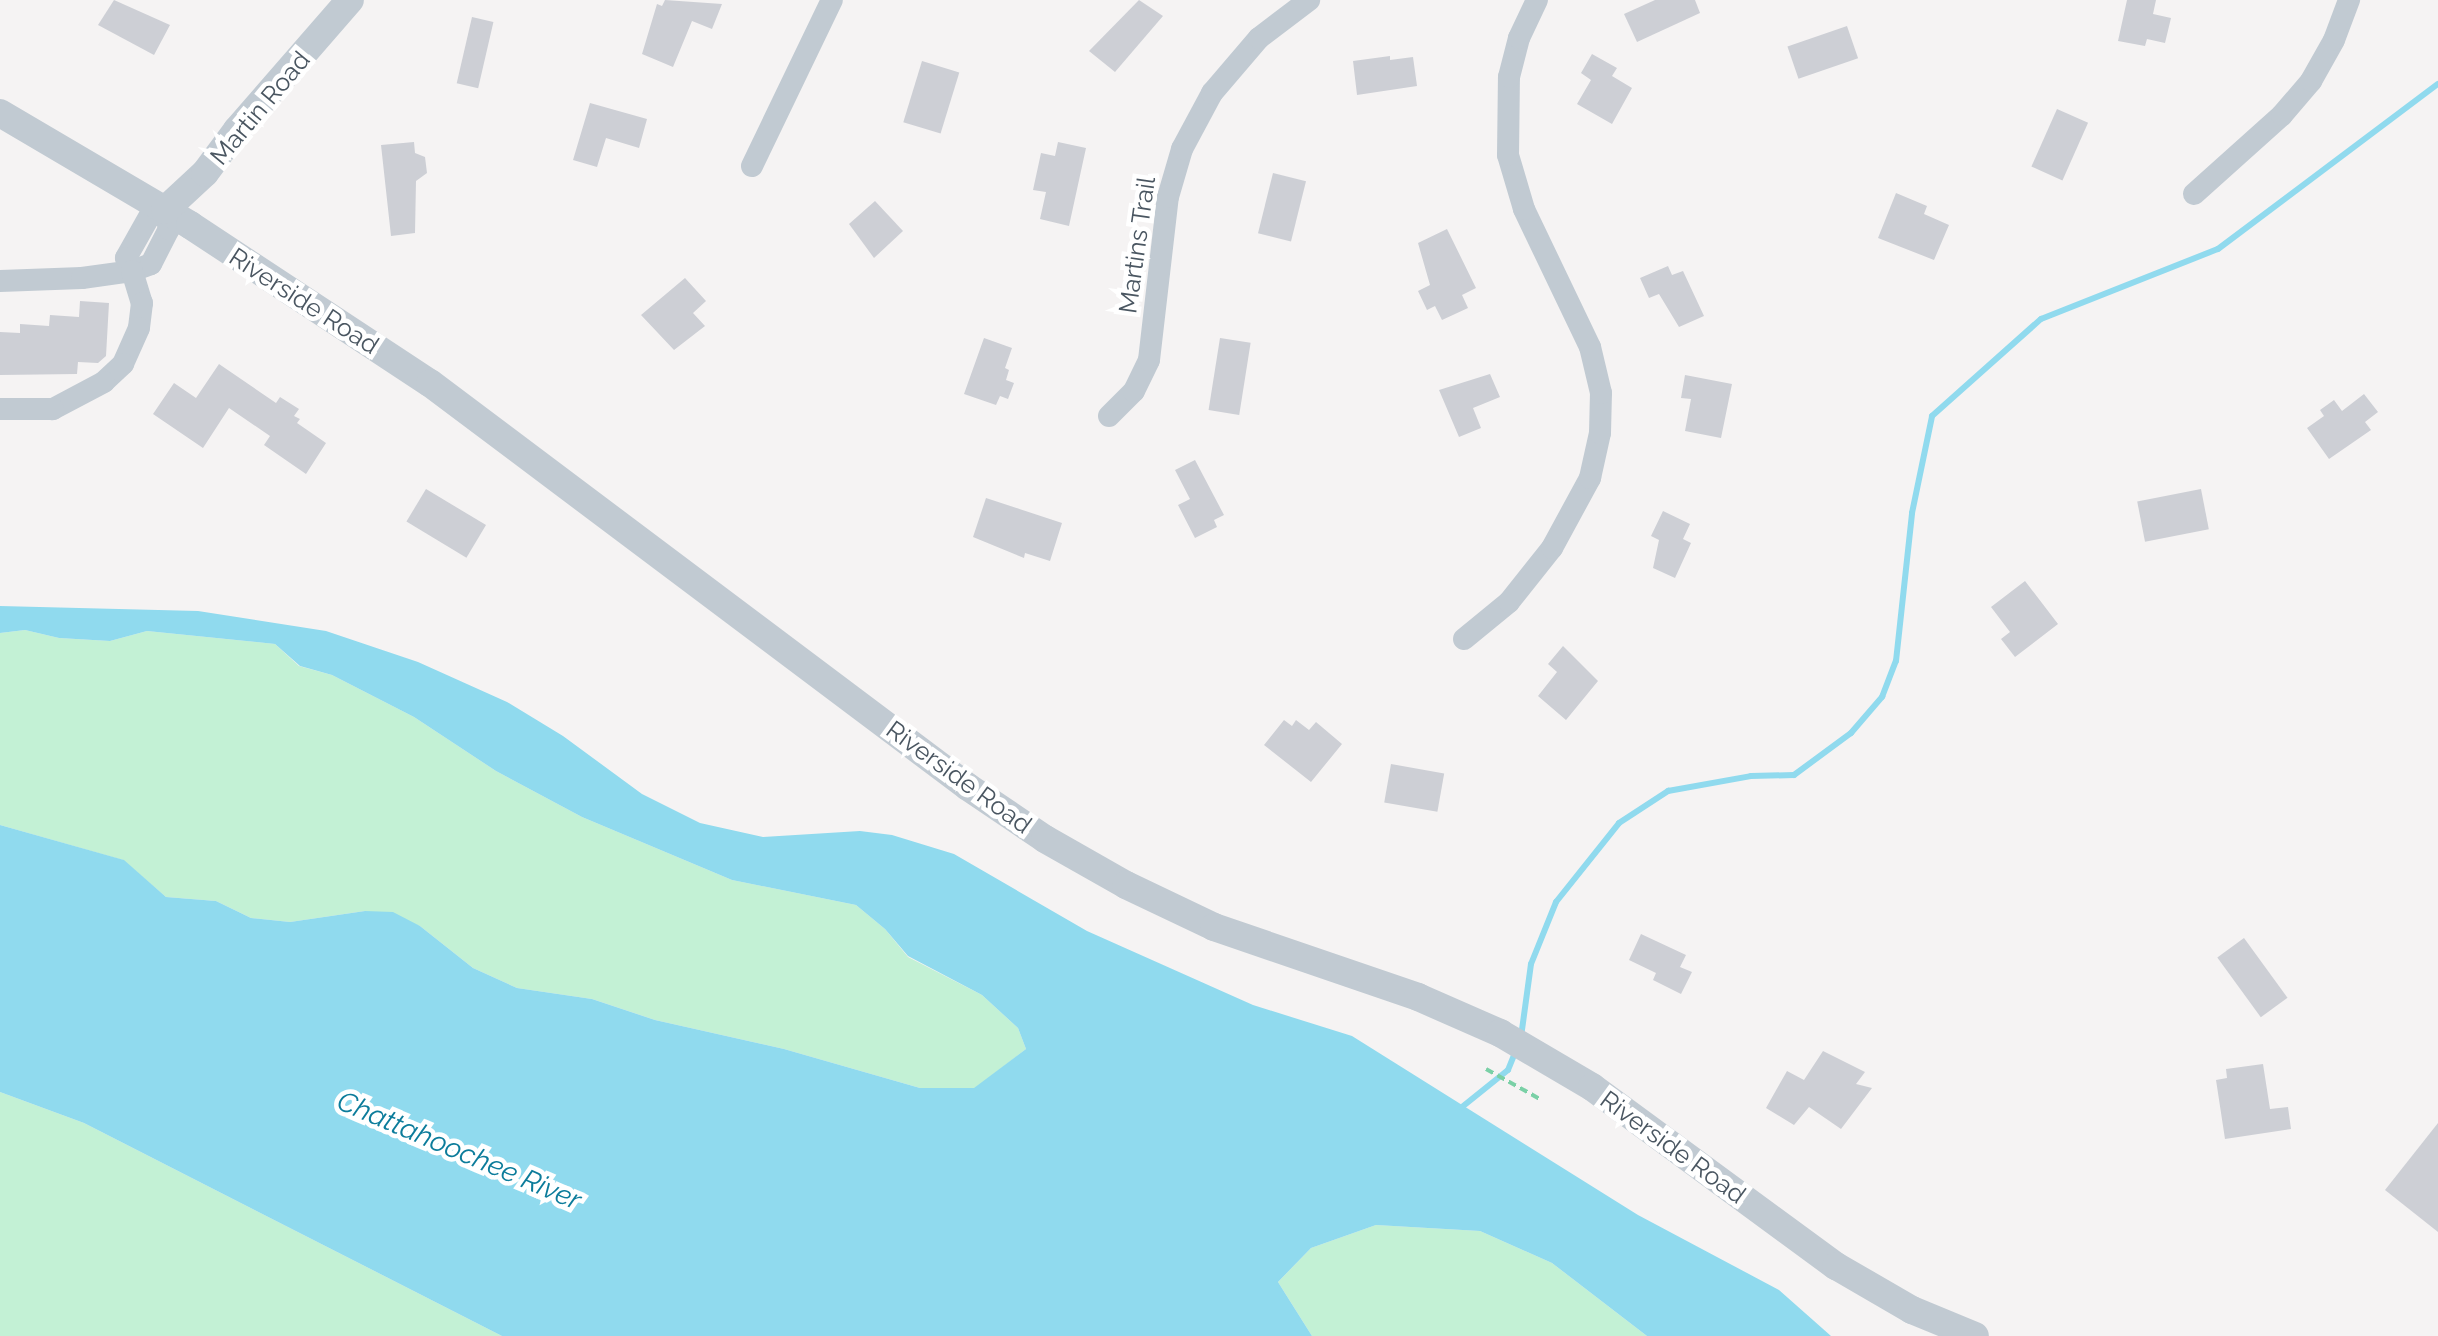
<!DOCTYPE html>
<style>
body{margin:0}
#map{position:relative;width:2438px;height:1336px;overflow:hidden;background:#f5f3f3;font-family:Raleway,sans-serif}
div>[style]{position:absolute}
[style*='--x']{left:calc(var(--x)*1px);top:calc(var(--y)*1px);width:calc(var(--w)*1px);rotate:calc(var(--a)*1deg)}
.green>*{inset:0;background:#c3f1d5}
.water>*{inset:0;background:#90daee}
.stream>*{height:6px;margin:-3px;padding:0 3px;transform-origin:3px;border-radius:3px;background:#90daee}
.building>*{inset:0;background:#cdcfd5;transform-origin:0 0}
.path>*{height:4px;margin-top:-2px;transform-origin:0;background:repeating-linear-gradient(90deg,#7ad0a6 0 8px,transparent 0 13px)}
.minor>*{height:22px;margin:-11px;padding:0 11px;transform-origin:11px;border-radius:11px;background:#c1cad2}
.tertiary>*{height:28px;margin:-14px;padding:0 14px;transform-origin:14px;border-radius:14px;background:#c1cad2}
span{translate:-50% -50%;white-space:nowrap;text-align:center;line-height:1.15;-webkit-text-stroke:9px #fff;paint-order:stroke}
.street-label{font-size:25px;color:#4a5661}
.water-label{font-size:28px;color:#0c7c9b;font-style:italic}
</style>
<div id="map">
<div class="green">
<i style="clip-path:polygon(25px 630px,59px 638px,110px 641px,147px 631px,275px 644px,299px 666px,332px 675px,414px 717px,496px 771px,582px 817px,732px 880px,856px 905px,885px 929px,908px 957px,982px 995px,1018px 1028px,1026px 1049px,974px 1089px,920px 1088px,784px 1049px,655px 1020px,592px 999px,517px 988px,473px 968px,420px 926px,365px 911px,290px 922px,251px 918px,216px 901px,166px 897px,123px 860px,0 825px,0 633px)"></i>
<i style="clip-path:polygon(0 1092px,84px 1123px,502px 1336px,0 1336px)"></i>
<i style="clip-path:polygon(1376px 1225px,1480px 1231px,1552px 1263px,1647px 1336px,1312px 1336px,1278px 1282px,1311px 1248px)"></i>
</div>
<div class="water">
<i style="clip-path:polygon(0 606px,198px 611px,326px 631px,418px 662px,507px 702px,563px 736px,642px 794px,700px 823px,763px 837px,860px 831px,892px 835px,954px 854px,1087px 931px,1253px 1005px,1352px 1036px,1638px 1215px,1779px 1290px,1831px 1336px,1647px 1336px,1552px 1263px,1480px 1231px,1376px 1225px,1311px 1248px,1278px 1282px,1312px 1336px,502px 1336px,84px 1123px,0 1092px,0 825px,124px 860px,166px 897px,216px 901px,251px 918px,290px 922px,365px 911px,393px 912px,420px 926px,473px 968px,517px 988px,592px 999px,655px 1020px,784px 1049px,920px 1088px,974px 1088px,1026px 1049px,1018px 1028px,982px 995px,908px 956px,885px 929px,856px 905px,732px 880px,582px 817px,496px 771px,414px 717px,332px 675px,300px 666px,275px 644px,147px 631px,110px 641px,59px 638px,25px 630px,0 633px)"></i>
</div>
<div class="stream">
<i style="--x:1521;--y:1037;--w:74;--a:-82.2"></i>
<i style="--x:1531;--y:964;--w:67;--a:-68"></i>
<i style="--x:1556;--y:902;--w:101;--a:-51.4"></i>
<i style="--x:1619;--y:823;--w:59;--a:-33.1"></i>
<i style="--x:1668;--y:791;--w:84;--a:-10.2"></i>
<i style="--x:1751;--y:776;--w:43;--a:-1.3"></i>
<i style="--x:1794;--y:775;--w:71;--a:-36.4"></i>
<i style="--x:1851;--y:733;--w:48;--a:-49.3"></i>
<i style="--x:1882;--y:697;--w:39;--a:-69"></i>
<i style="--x:1896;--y:661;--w:149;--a:-83.8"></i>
<i style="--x:1912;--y:513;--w:99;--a:-78.3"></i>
<i style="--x:1932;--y:416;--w:146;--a:-41.7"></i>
<i style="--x:2041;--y:319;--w:190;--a:-21.6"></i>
<i style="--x:2218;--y:249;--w:275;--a:-36.9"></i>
<i style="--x:1462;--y:1107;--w:59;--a:-38.8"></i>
<i style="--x:1508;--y:1070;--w:18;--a:-68"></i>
</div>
<div class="building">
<i style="clip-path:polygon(114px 0,170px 25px,154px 55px,98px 25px)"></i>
<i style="clip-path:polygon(665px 0,722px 4px,712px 29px,692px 21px,673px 67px,642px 54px,657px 4px,662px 6px)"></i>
<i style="clip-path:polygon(1139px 0,1163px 16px,1115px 72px,1089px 51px)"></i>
<i style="clip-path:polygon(1655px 0,1695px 0,1700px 13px,1637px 42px,1624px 14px)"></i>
<i style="clip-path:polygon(2127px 0,2156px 0,2153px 14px,2171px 18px,2165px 43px,2147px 39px,2145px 46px,2118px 41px)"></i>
<i style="left:472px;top:17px;width:22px;height:68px;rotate:13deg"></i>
<i style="left:1847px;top:26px;width:34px;height:63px;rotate:71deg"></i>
<i style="clip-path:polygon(1592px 54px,1617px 68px,1612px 76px,1632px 88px,1612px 124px,1577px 104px,1591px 80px,1581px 73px)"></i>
<i style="clip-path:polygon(1390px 56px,1390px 60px,1413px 57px,1417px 86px,1357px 95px,1353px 61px)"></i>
<i style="left:922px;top:61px;width:39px;height:64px;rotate:17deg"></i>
<i style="clip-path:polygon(590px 103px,647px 119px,639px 148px,606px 138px,597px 167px,573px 160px)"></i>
<i style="left:2057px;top:109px;width:34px;height:63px;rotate:24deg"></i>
<i style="clip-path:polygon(414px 142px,415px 153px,425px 157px,427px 173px,416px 181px,415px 233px,391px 236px,381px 145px)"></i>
<i style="clip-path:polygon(1058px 142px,1086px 148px,1069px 226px,1040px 219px,1046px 192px,1033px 190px,1041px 153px,1055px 156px)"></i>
<i style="left:1273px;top:173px;width:34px;height:62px;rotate:14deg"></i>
<i style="clip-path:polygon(1896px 193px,1927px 206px,1924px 214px,1949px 225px,1934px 260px,1878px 238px)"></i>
<i style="clip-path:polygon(875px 201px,903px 231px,874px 258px,849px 224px)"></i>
<i style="clip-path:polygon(1447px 229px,1476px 288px,1462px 295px,1468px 308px,1442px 320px,1435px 306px,1427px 310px,1418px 291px,1430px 285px,1418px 243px)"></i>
<i style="clip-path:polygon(1668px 266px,1672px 275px,1683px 271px,1704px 316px,1679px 327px,1659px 294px,1649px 298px,1640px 278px)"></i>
<i style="clip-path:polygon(685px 278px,706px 301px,693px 313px,705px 326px,674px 350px,641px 315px)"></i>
<i style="clip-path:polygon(80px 301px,109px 303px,106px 356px,98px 363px,78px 362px,77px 374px,0 375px,0 332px,20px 333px,20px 324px,49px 326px,50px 315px,79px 317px)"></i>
<i style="clip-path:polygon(984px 338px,1012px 348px,1005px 368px,1009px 370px,1006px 380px,1014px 383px,1008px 399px,1000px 396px,996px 405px,964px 394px)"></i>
<i style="left:1220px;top:338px;width:31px;height:73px;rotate:9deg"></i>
<i style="clip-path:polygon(219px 364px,276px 403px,280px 397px,299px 409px,294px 416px,300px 419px,297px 423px,326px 443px,306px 474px,264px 445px,270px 436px,229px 408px,203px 448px,153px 414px,174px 383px,196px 398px)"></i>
<i style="clip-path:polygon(1490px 374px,1500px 397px,1473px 408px,1481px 428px,1459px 437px,1439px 390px)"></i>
<i style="clip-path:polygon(1685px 375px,1732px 384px,1721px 438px,1685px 431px,1691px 399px,1681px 398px)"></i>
<i style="clip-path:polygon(2364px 394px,2378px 412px,2365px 422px,2371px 430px,2329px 459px,2307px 428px,2324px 416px,2320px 410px,2334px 400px,2342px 411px)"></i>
<i style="clip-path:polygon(1195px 460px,1224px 515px,1214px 520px,1217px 527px,1195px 538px,1178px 505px,1190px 499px,1175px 470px)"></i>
<i style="left:426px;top:489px;width:70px;height:38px;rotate:31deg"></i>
<i style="left:2201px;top:489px;width:41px;height:65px;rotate:79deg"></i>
<i style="clip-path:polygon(986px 498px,1062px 523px,1050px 561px,1025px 553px,1024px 558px,973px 537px)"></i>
<i style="clip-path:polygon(1663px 511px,1690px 524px,1683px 539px,1691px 543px,1675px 578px,1653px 568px,1659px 540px,1651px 536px)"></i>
<i style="clip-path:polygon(2025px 581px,2058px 624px,2015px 657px,2001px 639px,2010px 632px,1991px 607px)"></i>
<i style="clip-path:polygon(1563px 646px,1598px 681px,1566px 720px,1538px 696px,1557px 672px,1548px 664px)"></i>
<i style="clip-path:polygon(1284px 720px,1292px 726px,1296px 720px,1309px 730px,1316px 722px,1342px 744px,1311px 782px,1264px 745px)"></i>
<i style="left:1391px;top:764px;width:54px;height:39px;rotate:10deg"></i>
<i style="clip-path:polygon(1641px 934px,1686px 955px,1680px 967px,1692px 972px,1681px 994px,1653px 980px,1656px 973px,1629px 960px)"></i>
<i style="left:2244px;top:938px;width:74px;height:33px;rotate:54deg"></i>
<i style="clip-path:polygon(1823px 1051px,1865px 1072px,1856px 1084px,1872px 1088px,1841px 1129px,1809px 1107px,1794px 1125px,1766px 1108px,1787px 1071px,1804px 1080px)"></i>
<i style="clip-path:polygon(2263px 1064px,2270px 1109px,2288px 1107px,2291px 1129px,2225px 1139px,2216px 1080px,2227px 1078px,2226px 1069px)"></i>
<i style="clip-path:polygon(2438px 1123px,2438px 1232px,2385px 1190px)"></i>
</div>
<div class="path">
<i style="--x:1486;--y:1069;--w:62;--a:29.1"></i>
</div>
<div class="minor">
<i style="--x:752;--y:166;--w:184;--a:-64.3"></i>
<i style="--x:2194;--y:194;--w:118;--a:-41.9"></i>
<i style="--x:2282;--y:115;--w:45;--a:-49.5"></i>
<i style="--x:2311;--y:81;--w:47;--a:-60.7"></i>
<i style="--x:2334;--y:40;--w:43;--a:-69.4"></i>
<i style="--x:0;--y:281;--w:82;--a:-2.1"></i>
<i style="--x:82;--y:278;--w:50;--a:-8"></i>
<i style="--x:132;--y:271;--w:20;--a:-20"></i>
<i style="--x:151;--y:264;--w:39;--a:-63"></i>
<i style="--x:169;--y:229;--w:19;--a:-102"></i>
<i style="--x:165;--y:210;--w:17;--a:156"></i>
<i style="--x:149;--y:217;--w:47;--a:119.3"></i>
<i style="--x:126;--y:258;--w:14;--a:65"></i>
<i style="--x:132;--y:271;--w:34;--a:73"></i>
<i style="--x:142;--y:303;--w:25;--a:97"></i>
<i style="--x:139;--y:328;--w:39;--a:114"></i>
<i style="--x:123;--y:364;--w:26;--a:137"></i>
<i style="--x:104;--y:382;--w:58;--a:152.1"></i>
<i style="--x:53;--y:409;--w:53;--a:180"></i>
<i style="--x:1109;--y:416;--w:35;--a:-45"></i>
<i style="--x:1134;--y:391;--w:34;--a:-64"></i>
<i style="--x:1149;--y:360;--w:164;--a:-83.4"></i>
<i style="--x:1168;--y:197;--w:50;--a:-73.7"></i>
<i style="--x:1182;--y:149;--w:64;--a:-61.8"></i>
<i style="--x:1212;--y:93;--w:72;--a:-49.5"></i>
<i style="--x:1259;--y:38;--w:63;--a:-37.2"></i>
<i style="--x:1464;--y:639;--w:58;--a:-39.4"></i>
<i style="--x:1509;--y:602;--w:69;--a:-51.5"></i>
<i style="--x:1552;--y:548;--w:80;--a:-61.5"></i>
<i style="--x:1590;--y:478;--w:46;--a:-77.5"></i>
<i style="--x:1600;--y:433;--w:40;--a:-88.6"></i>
<i style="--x:1601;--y:393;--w:47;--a:-103.4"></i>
<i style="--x:1590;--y:347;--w:153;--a:-115.6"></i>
<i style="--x:1524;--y:209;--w:56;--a:-106.5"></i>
<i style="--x:1508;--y:155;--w:78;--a:-89.3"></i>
<i style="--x:1509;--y:77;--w:40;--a:-75.6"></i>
<i style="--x:1519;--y:38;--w:42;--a:-64.7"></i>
</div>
<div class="tertiary">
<i style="--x:0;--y:113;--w:221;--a:30.5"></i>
<i style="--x:190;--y:225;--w:287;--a:33.4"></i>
<i style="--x:430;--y:383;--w:673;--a:36.9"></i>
<i style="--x:968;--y:787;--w:93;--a:34"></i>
<i style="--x:1045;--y:839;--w:93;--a:29.6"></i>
<i style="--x:1126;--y:885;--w:98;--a:25.5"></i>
<i style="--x:1214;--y:927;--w:216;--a:18.9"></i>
<i style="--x:1418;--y:997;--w:90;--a:23.7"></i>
<i style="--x:1500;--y:1033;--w:107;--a:30.4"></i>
<i style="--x:1592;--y:1087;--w:303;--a:36.3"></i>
<i style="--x:1836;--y:1266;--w:88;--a:30.1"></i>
<i style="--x:1912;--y:1310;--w:68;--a:22.4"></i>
<i style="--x:165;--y:210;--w:54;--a:-42.8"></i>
<i style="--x:205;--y:173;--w:54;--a:-53.3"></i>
<i style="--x:237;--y:130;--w:172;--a:-49"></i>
</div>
<div class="street-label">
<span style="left:260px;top:108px;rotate:-50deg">Martin Road</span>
<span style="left:1137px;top:245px;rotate:-82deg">Martins Trail</span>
<span style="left:304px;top:301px;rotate:33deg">Riverside Road</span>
<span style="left:959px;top:777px;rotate:36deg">Riverside Road</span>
<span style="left:1673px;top:1147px;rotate:36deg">Riverside Road</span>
</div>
<div class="water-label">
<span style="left:459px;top:1151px;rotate:23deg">Chattahoochee River</span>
</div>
</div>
